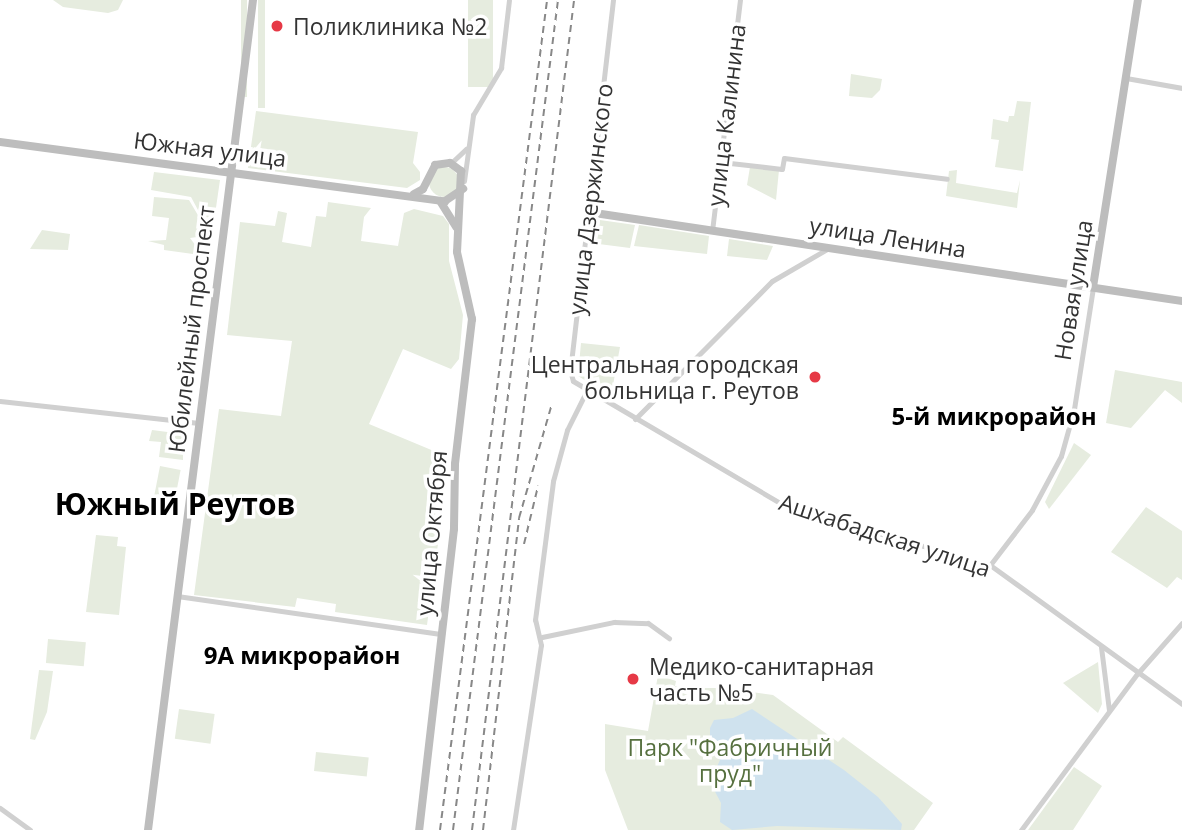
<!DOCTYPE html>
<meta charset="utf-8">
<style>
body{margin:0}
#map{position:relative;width:1182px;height:830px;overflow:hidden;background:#fff;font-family:"Open Sans",sans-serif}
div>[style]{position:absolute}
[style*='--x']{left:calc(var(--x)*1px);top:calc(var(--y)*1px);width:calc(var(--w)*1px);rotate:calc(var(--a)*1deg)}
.green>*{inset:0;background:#e6ecdf;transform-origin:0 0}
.round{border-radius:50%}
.water>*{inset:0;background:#cfe2ee}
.street>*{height:5px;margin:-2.5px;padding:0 2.5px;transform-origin:2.5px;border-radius:2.5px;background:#d0d0d0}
.secondary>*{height:8px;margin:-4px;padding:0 4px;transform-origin:4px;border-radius:4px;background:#bdbdbd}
.rail>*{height:2px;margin-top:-1px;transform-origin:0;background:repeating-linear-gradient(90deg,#888 0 7px,transparent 0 12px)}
.dots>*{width:19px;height:19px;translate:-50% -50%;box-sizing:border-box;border:4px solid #fff;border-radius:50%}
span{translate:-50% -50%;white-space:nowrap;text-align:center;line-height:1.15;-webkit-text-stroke:7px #fff;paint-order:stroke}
.poi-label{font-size:23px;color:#333}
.left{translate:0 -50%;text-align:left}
.right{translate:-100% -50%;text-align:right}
.street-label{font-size:23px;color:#333}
.park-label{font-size:23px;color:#56703f}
.neighbourhood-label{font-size:24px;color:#000;font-weight:700}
.district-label{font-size:30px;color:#000;font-weight:700}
</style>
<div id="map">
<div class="green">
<i style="clip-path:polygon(53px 0,123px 0,118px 10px,108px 13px,63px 7px)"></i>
<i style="left:241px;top:0;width:6px;height:97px"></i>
<i style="left:258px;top:0;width:7px;height:108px"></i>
<i style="left:468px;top:0;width:25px;height:87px"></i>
<i style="clip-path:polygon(851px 74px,882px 79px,880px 90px,872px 98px,849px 96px)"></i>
<i style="clip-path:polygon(1017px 101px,1031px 102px,1023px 171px,995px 167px,999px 140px,991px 139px,993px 119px,1008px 122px,1009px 116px,1014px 116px)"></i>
<i style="clip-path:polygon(256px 111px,418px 132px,413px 163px,420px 172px,420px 180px,407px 188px,248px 168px)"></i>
<i style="clip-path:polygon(750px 167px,779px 170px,776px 200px,747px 185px)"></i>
<i class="round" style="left:429px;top:167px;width:30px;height:30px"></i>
<i style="clip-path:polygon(957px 170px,956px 183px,1017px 193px,1020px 180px,1017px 208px,946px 196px,949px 171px)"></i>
<i style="clip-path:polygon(154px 172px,220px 180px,209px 256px,198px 250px,203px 250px,206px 225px,191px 197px,151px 190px)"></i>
<i style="clip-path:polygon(154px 197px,189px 200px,199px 217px,197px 237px,190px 238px,196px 246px,193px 254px,164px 250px,164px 245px,148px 241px,166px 240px,169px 218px,152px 216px)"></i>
<i style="clip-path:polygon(328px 202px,371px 208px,364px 217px,361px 241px,398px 246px,404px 213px,414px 209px,443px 216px,449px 224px,449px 261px,463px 315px,459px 359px,451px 369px,403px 349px,369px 424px,441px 454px,434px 526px,440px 529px,427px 625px,335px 612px,336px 604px,297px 598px,295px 607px,194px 595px,219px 409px,281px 416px,292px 341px,227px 335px,240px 222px,275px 226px,278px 211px,287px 213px,282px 242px,311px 247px,316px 216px,326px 217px)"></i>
<i style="clip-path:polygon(600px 220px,635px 225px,630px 248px,591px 243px,598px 236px)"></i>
<i style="clip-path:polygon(639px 225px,709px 236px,707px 254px,634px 246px)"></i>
<i style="clip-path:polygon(42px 230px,70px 234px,68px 250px,30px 249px)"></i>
<i style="clip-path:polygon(729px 239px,773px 246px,767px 260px,727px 256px)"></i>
<i style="clip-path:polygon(581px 343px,620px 347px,611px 396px,578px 376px)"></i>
<i style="clip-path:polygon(1115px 370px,1182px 382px,1182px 403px,1165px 390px,1131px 428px,1106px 423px)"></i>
<i style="clip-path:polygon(152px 430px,183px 434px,183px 460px,159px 457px,161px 442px,149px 441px)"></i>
<i style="clip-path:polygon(1074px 443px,1091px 455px,1049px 509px,1045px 502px)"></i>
<i style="left:160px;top:466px;width:21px;height:31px;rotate:11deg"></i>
<i style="clip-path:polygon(1146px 507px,1182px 531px,1182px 580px,1177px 577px,1167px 588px,1111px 552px)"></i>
<i style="clip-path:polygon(96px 535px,118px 537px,117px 546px,126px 547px,119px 615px,86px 612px)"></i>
<i style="left:48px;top:639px;width:38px;height:24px;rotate:5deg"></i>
<i style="clip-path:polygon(1098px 662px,1102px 704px,1098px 713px,1063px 683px)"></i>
<i style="clip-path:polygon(39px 670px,53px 671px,47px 712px,35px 740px,30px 739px)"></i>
<i style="clip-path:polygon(658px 675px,676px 681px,675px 686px,702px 693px,704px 688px,723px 688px,773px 695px,838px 742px,843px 737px,933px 803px,914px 830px,628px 830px,605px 770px,605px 724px,648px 731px)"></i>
<i style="left:179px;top:709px;width:36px;height:30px;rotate:8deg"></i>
<i style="left:316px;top:752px;width:53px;height:19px;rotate:6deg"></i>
<i style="clip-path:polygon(1074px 767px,1102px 786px,1073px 830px,1028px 830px)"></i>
</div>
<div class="water">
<i style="clip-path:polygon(752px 709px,844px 770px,878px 797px,902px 824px,901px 830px,777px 826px,732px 830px,720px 822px,721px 803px,710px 782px,720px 760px,710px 751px,710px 728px,714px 720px,733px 718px)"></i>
</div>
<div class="street">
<i style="--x:613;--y:0;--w:372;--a:96.6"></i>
<i style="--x:570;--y:370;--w:11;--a:75"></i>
<i style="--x:573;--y:381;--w:246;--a:30.5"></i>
<i style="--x:785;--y:506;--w:213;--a:16.1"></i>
<i style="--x:990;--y:565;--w:237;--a:35.9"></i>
<i style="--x:1126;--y:78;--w:57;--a:10.1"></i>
<i style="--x:721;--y:162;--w:61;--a:6.5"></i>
<i style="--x:782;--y:169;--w:11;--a:-80"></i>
<i style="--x:784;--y:158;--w:164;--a:7.3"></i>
<i style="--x:451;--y:163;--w:21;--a:-43"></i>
<i style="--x:464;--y:181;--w:67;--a:-82.2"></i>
<i style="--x:473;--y:115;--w:55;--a:-59.2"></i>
<i style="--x:501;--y:68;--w:68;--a:-83.3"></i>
<i style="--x:712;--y:231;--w:233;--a:-83.1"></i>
<i style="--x:0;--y:401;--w:200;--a:6.3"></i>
<i style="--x:635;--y:419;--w:194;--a:-45.2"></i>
<i style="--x:772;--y:281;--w:64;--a:-30.2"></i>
<i style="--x:990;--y:565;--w:69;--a:-52.6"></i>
<i style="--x:1032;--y:510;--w:61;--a:-61.8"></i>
<i style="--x:1061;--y:456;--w:49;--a:-74.5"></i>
<i style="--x:1074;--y:409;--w:123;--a:-81.1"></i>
<i style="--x:177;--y:596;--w:268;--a:8.2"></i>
<i style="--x:542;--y:637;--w:74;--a:-11.8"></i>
<i style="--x:614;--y:622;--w:34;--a:2"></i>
<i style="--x:648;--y:623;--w:26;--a:36"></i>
<i style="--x:1101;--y:647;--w:64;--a:82.8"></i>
<i style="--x:0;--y:808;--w:37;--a:36"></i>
<i style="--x:513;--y:830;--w:187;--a:-81.4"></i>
<i style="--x:541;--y:645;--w:26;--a:-103"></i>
<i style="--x:535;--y:620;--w:140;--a:-82.6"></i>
<i style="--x:553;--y:481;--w:53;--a:-74.6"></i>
<i style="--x:567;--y:430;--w:42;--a:-63.4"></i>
<i style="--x:1021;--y:830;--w:194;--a:-53.4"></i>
<i style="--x:1137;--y:674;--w:68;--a:-48.6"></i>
</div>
<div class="secondary">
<i style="--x:0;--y:142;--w:449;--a:7.6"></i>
<i style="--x:445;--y:201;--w:22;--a:-34"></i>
<i style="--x:414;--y:194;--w:10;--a:-29"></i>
<i style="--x:423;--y:189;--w:27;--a:-63"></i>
<i style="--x:435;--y:165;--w:15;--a:-8"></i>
<i style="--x:450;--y:163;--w:14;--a:36"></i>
<i style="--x:461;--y:171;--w:81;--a:92.8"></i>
<i style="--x:457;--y:252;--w:69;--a:77.4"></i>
<i style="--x:472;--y:319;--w:146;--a:96.7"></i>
<i style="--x:455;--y:464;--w:65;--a:90.9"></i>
<i style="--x:454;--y:529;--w:303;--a:96.6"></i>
<i style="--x:440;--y:201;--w:31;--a:58"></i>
<i style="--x:588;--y:212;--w:601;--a:8.52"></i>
<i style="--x:1093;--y:287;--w:291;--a:-81.1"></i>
<i style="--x:148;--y:830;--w:837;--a:-82.79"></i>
</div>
<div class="rail">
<i style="--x:524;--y:544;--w:60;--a:-76.4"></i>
<i style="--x:440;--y:830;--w:837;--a:-82.65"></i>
<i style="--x:453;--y:830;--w:837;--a:-82.79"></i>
<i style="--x:472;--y:830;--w:836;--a:-82.99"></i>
<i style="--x:483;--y:830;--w:314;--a:-83.4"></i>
<i style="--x:519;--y:518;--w:116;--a:-73.9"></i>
</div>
<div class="dots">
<i style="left:277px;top:26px;background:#e63946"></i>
<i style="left:815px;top:377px;background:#e63946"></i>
<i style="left:633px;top:679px;background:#e63946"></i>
</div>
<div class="poi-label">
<span class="left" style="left:293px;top:26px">Поликлиника №2</span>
<span class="right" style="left:799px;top:377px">Центральная городская<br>больница г. Реутов</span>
<span class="left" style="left:649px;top:679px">Медико-санитарная<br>часть №5</span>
</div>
<div class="street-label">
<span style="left:726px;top:115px;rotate:-83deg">улица Калинина</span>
<span style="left:210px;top:149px;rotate:7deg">Южная улица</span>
<span style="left:590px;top:199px;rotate:-83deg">улица Дзержинского</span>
<span style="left:888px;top:237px;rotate:9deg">улица Ленина</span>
<span style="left:1073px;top:290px;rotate:-81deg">Новая улица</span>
<span style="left:191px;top:329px;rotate:-83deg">Юбилейный проспект</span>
<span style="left:431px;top:533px;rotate:-85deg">улица Октября</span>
<span style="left:885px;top:535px;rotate:18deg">Ашхабадская улица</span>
</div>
<div class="park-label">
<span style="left:730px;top:760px">Парк "Фабричный<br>пруд"</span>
</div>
<div class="neighbourhood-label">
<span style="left:994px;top:416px">5-й микрорайон</span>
<span style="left:302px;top:655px">9А микрорайон</span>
</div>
<div class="district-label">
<span style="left:175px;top:504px">Южный Реутов</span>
</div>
</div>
